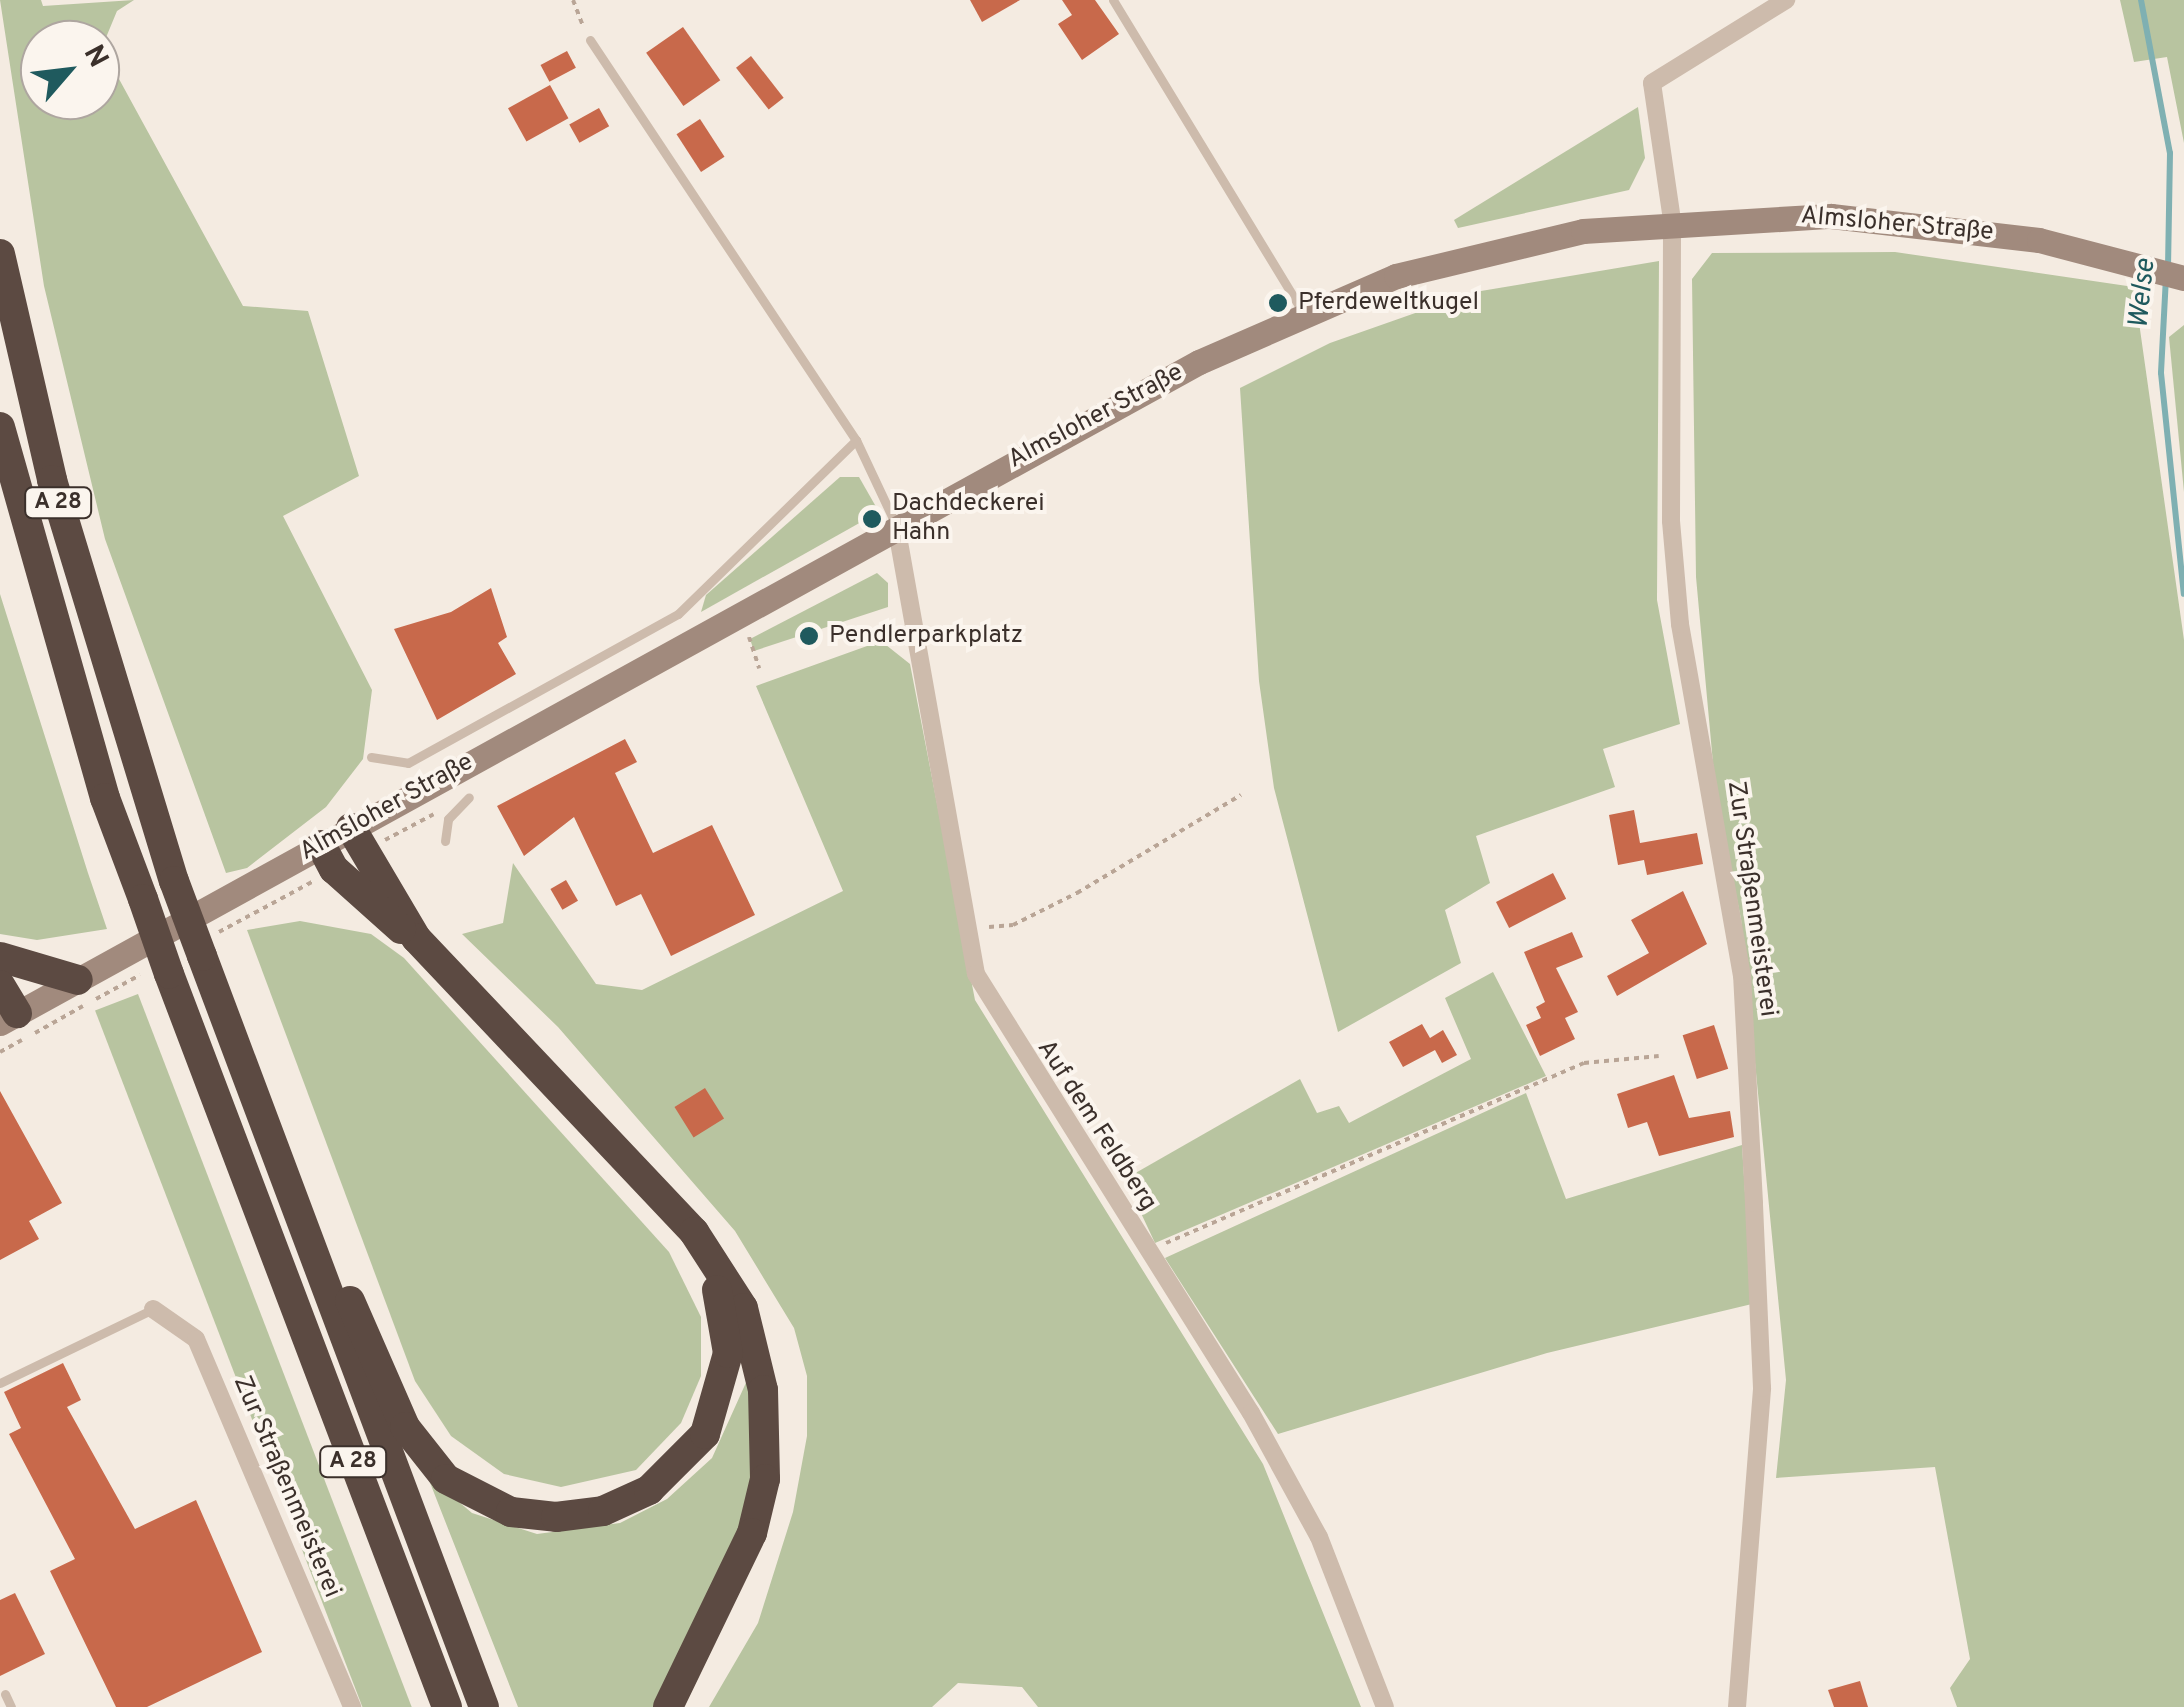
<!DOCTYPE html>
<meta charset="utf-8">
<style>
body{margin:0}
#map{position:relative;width:2184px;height:1707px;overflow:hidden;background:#f4ebe1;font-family:Overpass,sans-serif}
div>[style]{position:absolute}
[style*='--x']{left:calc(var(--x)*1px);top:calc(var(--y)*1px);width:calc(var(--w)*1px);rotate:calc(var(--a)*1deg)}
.green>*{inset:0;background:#b8c4a0;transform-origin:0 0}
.stream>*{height:6px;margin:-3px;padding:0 3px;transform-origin:3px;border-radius:3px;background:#7fb0b2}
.building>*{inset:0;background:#c8694b;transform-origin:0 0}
.path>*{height:4px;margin-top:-2px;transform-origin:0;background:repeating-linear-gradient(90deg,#b9a596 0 5px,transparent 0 10px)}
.lane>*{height:9px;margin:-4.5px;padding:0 4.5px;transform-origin:4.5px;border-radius:4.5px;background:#cdbbac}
.street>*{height:18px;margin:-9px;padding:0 9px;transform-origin:9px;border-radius:9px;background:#cdbbac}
.secondary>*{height:25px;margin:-12.5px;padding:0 12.5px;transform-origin:12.5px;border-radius:12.5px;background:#a18a7d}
.highway>*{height:30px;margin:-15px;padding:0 15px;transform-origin:15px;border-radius:15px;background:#5c4a42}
.highway-bridge>*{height:30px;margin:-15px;padding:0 15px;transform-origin:15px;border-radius:15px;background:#5c4a42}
.dots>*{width:28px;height:28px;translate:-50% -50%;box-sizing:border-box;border:5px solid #fbf5ee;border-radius:50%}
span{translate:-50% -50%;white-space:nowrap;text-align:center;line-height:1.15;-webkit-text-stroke:8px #fbf5ee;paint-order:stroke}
.shield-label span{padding:2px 8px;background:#fbf5ee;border:2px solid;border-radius:8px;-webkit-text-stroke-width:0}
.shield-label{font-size:22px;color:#3b302b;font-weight:700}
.street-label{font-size:25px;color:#3b302b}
.poi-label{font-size:25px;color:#3b302b}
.left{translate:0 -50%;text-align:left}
.water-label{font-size:28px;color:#1f5a5e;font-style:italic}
.north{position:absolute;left:20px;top:20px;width:100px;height:100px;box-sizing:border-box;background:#fbf5ee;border:2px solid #aea6a0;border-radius:50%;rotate:62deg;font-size:28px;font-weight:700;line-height:40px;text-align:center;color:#3b302b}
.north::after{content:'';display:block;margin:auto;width:35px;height:45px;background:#1f5a5e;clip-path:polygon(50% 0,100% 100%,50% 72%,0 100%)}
</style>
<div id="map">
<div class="green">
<i style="clip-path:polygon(0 0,41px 0,43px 6px,134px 0,117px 11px,100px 52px,100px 40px,40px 40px,40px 100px,100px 100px,100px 61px,113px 68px,243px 306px,308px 311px,359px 476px,283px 516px,372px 690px,363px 759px,326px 807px,247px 868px,226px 873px,105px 539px,44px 286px)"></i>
<i style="clip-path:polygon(2120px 0,2184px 0,2184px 143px,2167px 57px,2134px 62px)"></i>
<i style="clip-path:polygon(1638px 107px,1645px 158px,1629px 190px,1458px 228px,1454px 220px)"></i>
<i style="clip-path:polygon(1895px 252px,2134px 287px,2184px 640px,2184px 1707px,1957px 1707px,1950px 1688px,1970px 1659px,1935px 1467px,1776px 1478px,1786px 1380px,1741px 919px,1716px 796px,1696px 577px,1692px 279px,1712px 253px)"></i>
<i style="clip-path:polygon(1659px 261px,1657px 600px,1680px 724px,1603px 749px,1615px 787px,1476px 836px,1490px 883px,1445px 910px,1461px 963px,1338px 1032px,1274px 788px,1259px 681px,1240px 388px,1330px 343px,1475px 292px)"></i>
<i style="clip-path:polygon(2184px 325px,2184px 492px,2169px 337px)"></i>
<i style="clip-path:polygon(840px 477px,859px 477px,879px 512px,701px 612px,706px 595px)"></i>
<i style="clip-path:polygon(877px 573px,888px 583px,888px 607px,754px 651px,750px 639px)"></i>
<i style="clip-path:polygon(0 594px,88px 873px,107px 929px,37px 940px,0 934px)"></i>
<i style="clip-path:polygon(881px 641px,910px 664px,975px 1000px,1263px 1464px,1361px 1707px,1038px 1707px,1022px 1687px,958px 1683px,932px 1707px,709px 1707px,758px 1623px,793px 1512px,807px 1436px,807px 1376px,794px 1328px,735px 1231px,558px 1027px,462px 934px,503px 923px,513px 863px,596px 984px,642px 990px,843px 891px,756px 686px)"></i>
<i style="clip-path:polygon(300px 921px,371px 934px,404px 958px,669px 1252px,701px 1317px,701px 1376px,681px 1423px,636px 1470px,561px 1487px,504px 1474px,451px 1436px,415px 1381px,247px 930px)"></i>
<i style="clip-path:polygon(1493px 972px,1546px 1076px,1155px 1243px,1125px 1179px,1300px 1079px,1317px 1113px,1339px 1106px,1349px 1123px,1471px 1059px,1445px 998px)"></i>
<i style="left:138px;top:994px;width:764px;height:46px;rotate:69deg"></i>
<i style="clip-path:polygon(1526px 1093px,1566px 1199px,1742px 1145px,1752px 1304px,1547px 1353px,1278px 1434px,1165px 1258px)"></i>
<i style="clip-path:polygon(749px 1376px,753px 1476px,743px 1536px,654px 1707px,518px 1707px,427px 1475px,472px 1513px,537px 1534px,620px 1523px,667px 1499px,712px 1458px)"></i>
</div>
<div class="stream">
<i style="--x:2141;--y:0;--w:156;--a:79.3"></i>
<i style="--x:2170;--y:153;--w:112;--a:91"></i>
<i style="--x:2166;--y:277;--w:96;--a:93"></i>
<i style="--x:2161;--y:373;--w:222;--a:84.1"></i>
</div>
<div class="building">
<i style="clip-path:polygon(970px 0,1020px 0,982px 22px)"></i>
<i style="clip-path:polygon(1062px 0,1095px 0,1119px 34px,1082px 60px,1058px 24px,1072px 15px)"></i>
<i style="left:683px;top:27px;width:65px;height:45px;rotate:55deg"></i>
<i style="left:567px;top:51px;width:19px;height:30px;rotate:62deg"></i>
<i style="left:751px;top:56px;width:53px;height:19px;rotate:52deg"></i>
<i style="left:550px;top:85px;width:38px;height:48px;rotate:61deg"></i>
<i style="left:599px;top:108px;width:21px;height:34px;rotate:61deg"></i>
<i style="left:700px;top:119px;width:45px;height:28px;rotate:57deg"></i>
<i style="clip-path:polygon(491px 588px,507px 637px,498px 643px,516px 674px,437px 720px,394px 629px,451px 612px)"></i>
<i style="clip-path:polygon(625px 739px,637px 762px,615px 773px,653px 853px,712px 825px,755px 915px,671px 956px,641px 894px,616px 906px,574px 817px,524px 856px,497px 806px)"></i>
<i style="clip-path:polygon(1634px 810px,1640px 843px,1697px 833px,1703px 864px,1647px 875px,1644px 860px,1618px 865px,1609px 815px)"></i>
<i style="left:1553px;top:873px;width:29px;height:64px;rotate:63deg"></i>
<i style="left:566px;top:880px;width:24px;height:18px;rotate:60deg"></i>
<i style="clip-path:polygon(1683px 891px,1707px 944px,1617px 996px,1607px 976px,1649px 953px,1631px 920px)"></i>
<i style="clip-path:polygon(1572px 932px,1583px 957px,1556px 968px,1578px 1012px,1565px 1018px,1575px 1039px,1540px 1056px,1526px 1025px,1541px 1018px,1536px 1007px,1545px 1002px,1524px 952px)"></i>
<i style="clip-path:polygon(1422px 1024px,1430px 1038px,1443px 1030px,1457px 1055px,1442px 1063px,1435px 1050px,1403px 1067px,1389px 1042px)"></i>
<i style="left:1714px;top:1025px;width:46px;height:33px;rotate:72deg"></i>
<i style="clip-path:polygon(1674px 1075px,1689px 1118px,1730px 1111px,1734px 1137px,1659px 1156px,1647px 1122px,1628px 1128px,1617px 1094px)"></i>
<i style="left:705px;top:1088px;width:36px;height:36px;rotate:58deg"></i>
<i style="clip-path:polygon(0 1091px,62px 1203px,29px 1221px,39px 1239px,0 1260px)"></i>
<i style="clip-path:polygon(63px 1363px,81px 1400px,67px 1407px,135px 1529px,196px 1500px,262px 1652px,147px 1707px,116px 1707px,50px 1571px,75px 1559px,9px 1434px,21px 1428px,4px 1392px)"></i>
<i style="clip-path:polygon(15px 1593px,45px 1654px,0 1676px,0 1600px)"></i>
<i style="clip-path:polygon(1860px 1681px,1868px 1707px,1834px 1707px,1828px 1690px)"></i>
</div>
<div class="path">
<i style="--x:573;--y:0;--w:28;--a:69"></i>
<i style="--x:749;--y:637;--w:33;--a:72"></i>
<i style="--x:385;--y:840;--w:55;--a:-28"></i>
<i style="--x:989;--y:927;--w:24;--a:-5"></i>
<i style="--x:1013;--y:925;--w:72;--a:-26.6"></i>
<i style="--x:1077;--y:893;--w:191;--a:-30.9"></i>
<i style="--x:219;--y:932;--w:106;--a:-28.3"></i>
<i style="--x:96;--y:999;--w:50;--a:-28.6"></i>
<i style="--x:35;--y:1033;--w:55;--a:-29.4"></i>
<i style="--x:0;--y:1052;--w:25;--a:-29"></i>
<i style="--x:1166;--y:1243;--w:455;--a:-23.3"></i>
<i style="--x:1584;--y:1063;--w:75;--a:-5.3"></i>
</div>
<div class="lane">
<i style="--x:1113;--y:0;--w:364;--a:58.7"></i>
<i style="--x:590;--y:40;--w:480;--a:56.4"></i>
<i style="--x:856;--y:440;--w:94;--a:64.8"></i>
<i style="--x:371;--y:757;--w:37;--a:9"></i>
<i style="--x:408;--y:763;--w:308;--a:-28.9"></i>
<i style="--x:678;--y:614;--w:249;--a:-44.3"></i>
<i style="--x:445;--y:841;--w:22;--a:-82"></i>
<i style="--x:448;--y:819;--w:30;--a:-46"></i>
<i style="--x:0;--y:1383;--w:170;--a:-25.8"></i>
<i style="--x:5;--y:1694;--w:14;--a:65"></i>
</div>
<div class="street">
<i style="--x:896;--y:525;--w:456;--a:79.9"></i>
<i style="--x:976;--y:974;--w:518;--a:57.94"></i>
<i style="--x:1251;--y:1413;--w:141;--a:61.3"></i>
<i style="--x:1319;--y:1537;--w:182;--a:68.8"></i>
<i style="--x:153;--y:1309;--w:52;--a:34.9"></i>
<i style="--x:196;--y:1339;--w:400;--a:67"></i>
<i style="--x:1737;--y:1707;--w:320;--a:-85.5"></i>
<i style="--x:1762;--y:1388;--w:185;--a:-92.5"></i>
<i style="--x:1754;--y:1203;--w:227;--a:-93"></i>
<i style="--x:1742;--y:976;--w:357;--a:-100"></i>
<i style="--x:1680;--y:624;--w:103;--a:-95"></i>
<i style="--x:1671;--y:521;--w:301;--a:-89.8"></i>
<i style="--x:1672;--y:220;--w:138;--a:-98.3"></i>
<i style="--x:1652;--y:83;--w:158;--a:-31.8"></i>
</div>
<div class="secondary">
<i style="--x:0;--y:1023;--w:1369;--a:-28.87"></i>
<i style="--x:1199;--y:362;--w:215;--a:-23.6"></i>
<i style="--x:1396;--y:276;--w:192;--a:-13.5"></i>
<i style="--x:1583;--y:231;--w:248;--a:-3.5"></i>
<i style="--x:1831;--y:216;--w:209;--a:6.6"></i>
<i style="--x:2039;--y:240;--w:150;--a:14.7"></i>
</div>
<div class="highway">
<i style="--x:0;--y:254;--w:232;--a:77"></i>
<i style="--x:52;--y:480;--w:419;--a:73.1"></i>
<i style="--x:0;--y:427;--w:386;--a:74.2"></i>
<i style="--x:105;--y:798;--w:108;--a:69.4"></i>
<i style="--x:351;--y:828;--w:128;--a:59.4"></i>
<i style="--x:416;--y:938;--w:405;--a:46.6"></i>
<i style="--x:694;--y:1232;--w:90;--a:57.2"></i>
<i style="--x:743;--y:1308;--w:84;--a:76.3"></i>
<i style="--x:763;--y:1390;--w:89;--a:88.7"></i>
<i style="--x:765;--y:1479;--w:56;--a:103.5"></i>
<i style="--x:752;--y:1533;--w:193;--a:115.8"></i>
<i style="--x:321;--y:845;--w:27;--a:62"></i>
<i style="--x:334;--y:869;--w:90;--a:41.8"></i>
<i style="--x:202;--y:956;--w:802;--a:69.42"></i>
<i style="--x:0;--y:957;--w:81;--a:16.4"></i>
<i style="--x:169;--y:974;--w:784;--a:69.23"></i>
<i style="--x:0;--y:985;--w:33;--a:59"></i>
<i style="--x:350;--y:1301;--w:137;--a:66.4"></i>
<i style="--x:405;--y:1427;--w:66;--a:51.7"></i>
<i style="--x:446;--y:1479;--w:73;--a:26.9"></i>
<i style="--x:511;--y:1512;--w:45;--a:6.3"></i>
<i style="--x:556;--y:1517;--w:47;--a:-7.3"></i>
<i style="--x:603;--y:1511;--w:51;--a:-24.5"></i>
<i style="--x:649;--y:1490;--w:79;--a:-45"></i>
<i style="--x:705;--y:1434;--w:84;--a:-74.1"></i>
<i style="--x:728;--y:1353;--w:64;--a:-99.9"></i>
</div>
<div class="highway-bridge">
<i style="--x:174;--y:881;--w:80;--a:69.5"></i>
<i style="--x:143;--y:899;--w:79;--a:70.9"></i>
</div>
<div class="dots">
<i style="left:1278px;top:303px;background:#1f5a5e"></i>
<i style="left:872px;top:519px;background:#1f5a5e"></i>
<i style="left:809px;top:636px;background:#1f5a5e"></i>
</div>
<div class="shield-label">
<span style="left:58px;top:503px">A 28</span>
<span style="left:353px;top:1462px">A 28</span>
</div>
<div class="street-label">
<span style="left:1897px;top:225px;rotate:5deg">Almsloher Straße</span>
<span style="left:1096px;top:417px;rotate:-28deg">Almsloher Straße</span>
<span style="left:387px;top:808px;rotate:-29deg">Almsloher Straße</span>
<span style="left:1751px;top:899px;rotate:82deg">Zur Straßenmeisterei</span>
<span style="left:1096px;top:1126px;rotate:57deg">Auf dem Feldberg</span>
<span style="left:286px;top:1487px;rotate:67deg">Zur Straßenmeisterei</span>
</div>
<div class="poi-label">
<span class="left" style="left:1298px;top:303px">Pferdeweltkugel</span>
<span class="left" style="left:892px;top:519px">Dachdeckerei<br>Hahn</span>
<span class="left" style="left:829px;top:636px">Pendlerparkplatz</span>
</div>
<div class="water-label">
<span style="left:2143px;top:294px;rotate:-84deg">Welse</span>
</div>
<div class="north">N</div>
</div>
